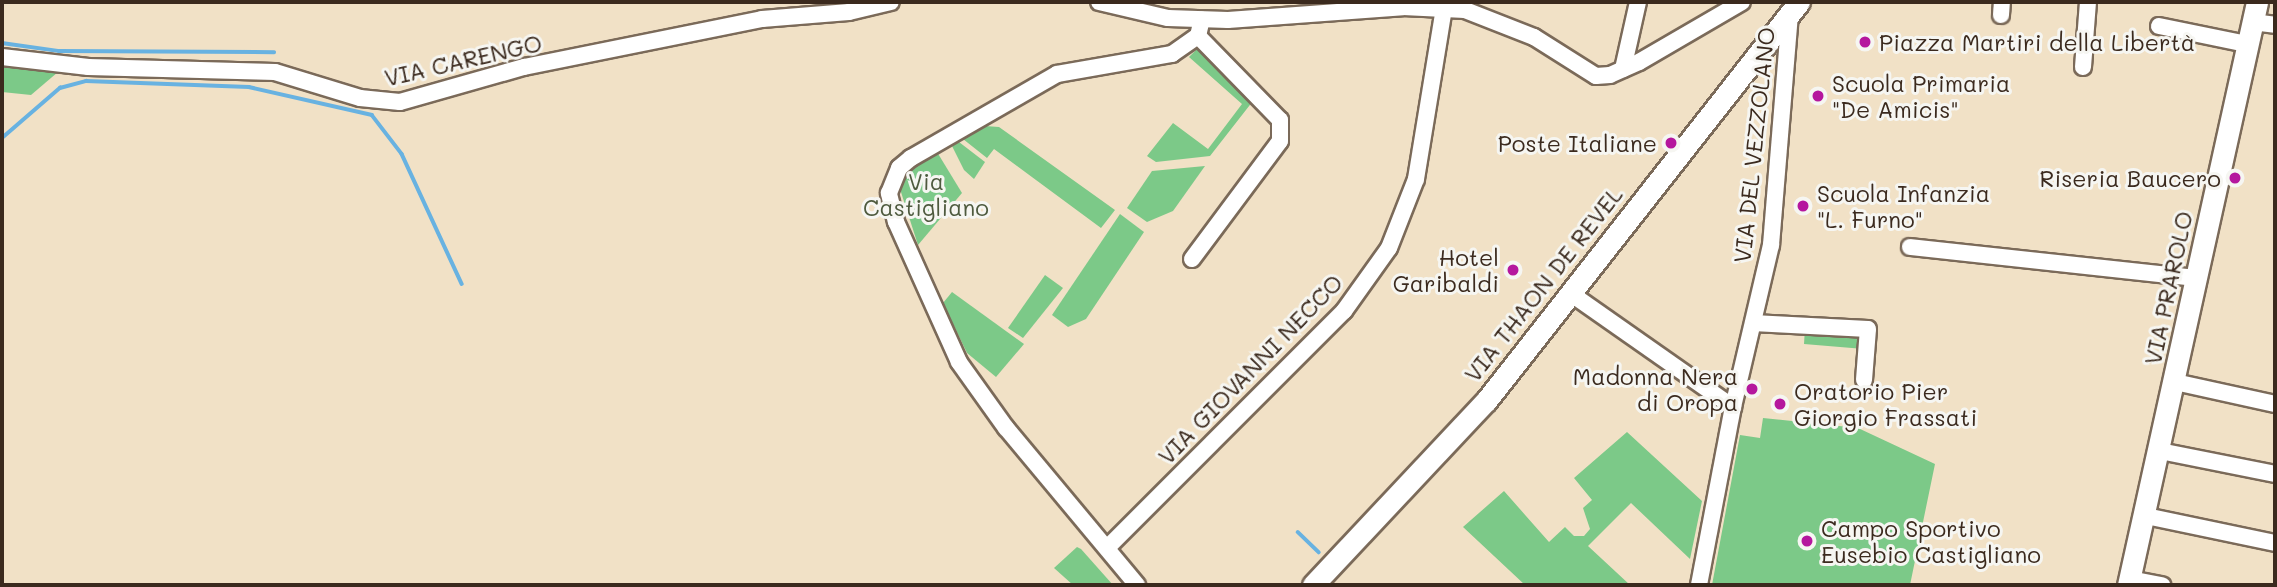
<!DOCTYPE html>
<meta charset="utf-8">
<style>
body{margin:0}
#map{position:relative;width:2277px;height:587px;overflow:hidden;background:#f1e1c6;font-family:Mali,sans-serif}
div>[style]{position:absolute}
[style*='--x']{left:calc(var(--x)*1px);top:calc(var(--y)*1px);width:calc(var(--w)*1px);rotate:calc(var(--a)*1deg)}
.green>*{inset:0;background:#7cc988}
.stream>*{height:3.5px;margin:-1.75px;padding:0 1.75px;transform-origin:1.75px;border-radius:1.75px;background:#68b2e1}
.roads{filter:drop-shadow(2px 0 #7b6a59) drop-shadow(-2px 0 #7b6a59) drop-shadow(0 2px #7b6a59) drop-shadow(0 -2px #7b6a59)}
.street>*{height:16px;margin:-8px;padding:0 8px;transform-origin:8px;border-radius:8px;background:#fff}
.secondary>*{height:21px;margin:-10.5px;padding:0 10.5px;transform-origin:10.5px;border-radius:10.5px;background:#fff}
.dots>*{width:19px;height:19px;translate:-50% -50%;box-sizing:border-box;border:4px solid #f6f6f2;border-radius:50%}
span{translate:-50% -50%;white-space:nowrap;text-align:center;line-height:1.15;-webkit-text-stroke:6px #f6f6f2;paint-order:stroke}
.poi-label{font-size:23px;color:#3b2a1e}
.left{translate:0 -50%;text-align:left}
.right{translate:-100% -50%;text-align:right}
.street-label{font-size:23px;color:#3b2a1e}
.park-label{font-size:23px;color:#4e5a3e}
.frame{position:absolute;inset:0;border:4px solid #3b2a1e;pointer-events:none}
</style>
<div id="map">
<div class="green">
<i style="clip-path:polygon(1200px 46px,1253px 101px,1210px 156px,1156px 162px,1147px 156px,1173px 123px,1208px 149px,1242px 104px,1189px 57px)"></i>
<i style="clip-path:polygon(2px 65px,58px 72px,31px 95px,2px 92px)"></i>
<i style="clip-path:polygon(985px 126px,999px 127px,1115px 210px,1101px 228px,994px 149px,987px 158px,963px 139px)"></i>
<i style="clip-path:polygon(959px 142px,985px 162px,974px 179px,964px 170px,952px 146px)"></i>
<i style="clip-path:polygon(937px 152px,962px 193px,918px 245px,900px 189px,907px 173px)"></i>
<i style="clip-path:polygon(1205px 166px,1173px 211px,1147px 222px,1127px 208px,1152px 171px)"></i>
<i style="clip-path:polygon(1120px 214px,1144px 232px,1086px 319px,1068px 327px,1052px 315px)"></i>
<i style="clip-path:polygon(1045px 275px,1063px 288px,1023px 338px,1008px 328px)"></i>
<i style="clip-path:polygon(952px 292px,1024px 344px,996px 377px,967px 353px,943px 303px)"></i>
<i style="clip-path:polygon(1805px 327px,1861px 330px,1864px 349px,1804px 344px)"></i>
<i style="clip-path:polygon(1763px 418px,1858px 428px,1935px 464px,1910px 585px,1712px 585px,1740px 435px,1760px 438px)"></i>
<i style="clip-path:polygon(1627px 432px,1702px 501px,1690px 559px,1631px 503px,1588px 546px,1630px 585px,1525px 585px,1463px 527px,1504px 491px,1549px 542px,1565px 527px,1574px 536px,1584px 536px,1590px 529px,1583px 508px,1592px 500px,1574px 478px)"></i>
<i style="clip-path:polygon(1077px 547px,1081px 549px,1113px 585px,1073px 585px,1054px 568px)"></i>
</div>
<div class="stream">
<i style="--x:2;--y:43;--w:58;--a:8"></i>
<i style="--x:59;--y:51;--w:215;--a:0.3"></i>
<i style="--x:2;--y:138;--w:77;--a:-40.8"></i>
<i style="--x:60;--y:88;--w:27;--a:-15"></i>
<i style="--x:86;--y:81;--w:163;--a:2.1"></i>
<i style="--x:249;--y:87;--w:126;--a:12.8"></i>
<i style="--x:372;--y:115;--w:49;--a:52.4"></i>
<i style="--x:402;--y:154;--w:143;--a:65.2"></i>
<i style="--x:1298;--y:532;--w:29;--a:44"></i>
</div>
<div class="roads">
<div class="street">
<i style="--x:1099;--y:2;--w:71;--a:13.1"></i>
<i style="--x:1168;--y:18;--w:60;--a:1.9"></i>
<i style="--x:1228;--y:20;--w:175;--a:-4.2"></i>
<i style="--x:1403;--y:7;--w:62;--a:2.8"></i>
<i style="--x:1465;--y:10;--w:74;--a:21.4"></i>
<i style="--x:1534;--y:37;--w:73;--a:32.2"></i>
<i style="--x:1596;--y:76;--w:14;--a:-4"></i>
<i style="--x:1610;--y:75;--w:32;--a:-24"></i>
<i style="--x:1639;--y:62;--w:119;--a:-30.2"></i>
<i style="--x:2001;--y:15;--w:13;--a:-86"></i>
<i style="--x:2252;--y:22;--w:23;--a:7"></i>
<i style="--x:2159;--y:26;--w:90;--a:11.6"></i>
<i style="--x:2;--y:57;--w:87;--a:6.6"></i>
<i style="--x:88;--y:67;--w:187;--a:1.5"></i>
<i style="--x:275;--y:72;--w:89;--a:17"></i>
<i style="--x:360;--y:98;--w:40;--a:5.7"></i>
<i style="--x:400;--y:102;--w:129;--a:-15.8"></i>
<i style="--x:524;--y:67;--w:243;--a:-11.4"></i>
<i style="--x:762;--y:19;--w:87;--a:-4.6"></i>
<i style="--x:849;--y:12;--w:43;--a:-13.4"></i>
<i style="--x:2083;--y:67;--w:65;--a:-85.6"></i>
<i style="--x:1623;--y:69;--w:69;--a:-77.4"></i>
<i style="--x:1910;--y:247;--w:289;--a:6.2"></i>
<i style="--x:1192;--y:259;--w:147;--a:-53.3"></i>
<i style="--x:1280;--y:141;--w:21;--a:-90"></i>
<i style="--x:1280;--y:120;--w:117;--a:-134.3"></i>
<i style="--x:1570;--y:293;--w:199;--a:35"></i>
<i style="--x:1753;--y:323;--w:115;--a:3"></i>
<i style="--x:1868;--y:329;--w:51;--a:94.5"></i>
<i style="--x:2175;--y:382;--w:102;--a:12.4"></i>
<i style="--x:2160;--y:451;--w:117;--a:11.3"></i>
<i style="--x:2146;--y:516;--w:132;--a:11.8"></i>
<i style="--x:1107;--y:548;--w:335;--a:-45"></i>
<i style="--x:1344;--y:311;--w:77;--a:-54.5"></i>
<i style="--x:1389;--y:248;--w:74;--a:-68.6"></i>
<i style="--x:1416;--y:179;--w:179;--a:-80.7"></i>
<i style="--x:2130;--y:579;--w:33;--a:11"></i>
<i style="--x:1137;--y:585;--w:204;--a:-129.8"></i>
<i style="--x:1006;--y:428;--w:81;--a:-125.5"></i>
<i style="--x:959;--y:362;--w:154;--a:-114.2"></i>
<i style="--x:896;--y:222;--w:30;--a:-104"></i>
<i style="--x:889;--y:193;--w:27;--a:-68"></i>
<i style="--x:899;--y:168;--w:16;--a:-40"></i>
<i style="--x:911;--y:158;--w:168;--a:-29.9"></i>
<i style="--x:1057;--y:74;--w:117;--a:-9.9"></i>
<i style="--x:1172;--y:54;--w:32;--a:-35"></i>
<i style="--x:1198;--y:36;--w:17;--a:-77"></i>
<i style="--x:1699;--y:585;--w:181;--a:-79.2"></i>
<i style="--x:1733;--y:407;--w:166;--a:-76.8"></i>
<i style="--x:1771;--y:245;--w:233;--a:-85.3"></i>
</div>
<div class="secondary">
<i style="--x:1313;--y:585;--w:253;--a:-46.8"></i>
<i style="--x:1486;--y:401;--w:507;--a:-51.89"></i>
<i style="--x:2128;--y:585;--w:597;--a:-77.52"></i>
</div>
</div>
<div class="dots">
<i style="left:1865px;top:42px;background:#b5179e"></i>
<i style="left:1818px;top:96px;background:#b5179e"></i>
<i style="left:1671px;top:143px;background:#b5179e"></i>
<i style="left:2235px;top:178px;background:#b5179e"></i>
<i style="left:1803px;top:206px;background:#b5179e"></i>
<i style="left:1513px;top:270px;background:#b5179e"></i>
<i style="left:1752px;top:389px;background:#b5179e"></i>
<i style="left:1780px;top:404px;background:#b5179e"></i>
<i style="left:1807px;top:541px;background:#b5179e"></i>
</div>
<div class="poi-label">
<span class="left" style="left:1879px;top:42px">Piazza Martiri della Libertà</span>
<span class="left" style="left:1832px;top:96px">Scuola Primaria<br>"De Amicis"</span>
<span class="right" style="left:1657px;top:143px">Poste Italiane</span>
<span class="right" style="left:2221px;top:178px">Riseria Baucero</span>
<span class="left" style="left:1817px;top:206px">Scuola Infanzia<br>"L. Furno"</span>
<span class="right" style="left:1499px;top:270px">Hotel<br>Garibaldi</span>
<span class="right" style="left:1738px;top:389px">Madonna Nera<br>di Oropa</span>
<span class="left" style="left:1794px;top:404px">Oratorio Pier<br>Giorgio Frassati</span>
<span class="left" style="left:1821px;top:541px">Campo Sportivo<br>Eusebio Castigliano</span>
</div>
<div class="street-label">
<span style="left:463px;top:60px;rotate:-13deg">VIA CARENGO</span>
<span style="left:1754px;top:145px;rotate:-84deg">VIA DEL VEZZOLANO</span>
<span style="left:1543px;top:284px;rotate:-52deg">VIA THAON DE REVEL</span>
<span style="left:2168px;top:288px;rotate:-78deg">VIA PRAROLO</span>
<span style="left:1250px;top:369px;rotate:-46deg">VIA GIOVANNI NECCO</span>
</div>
<div class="park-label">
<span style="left:926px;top:194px">Via<br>Castigliano</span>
</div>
<div class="frame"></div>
</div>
